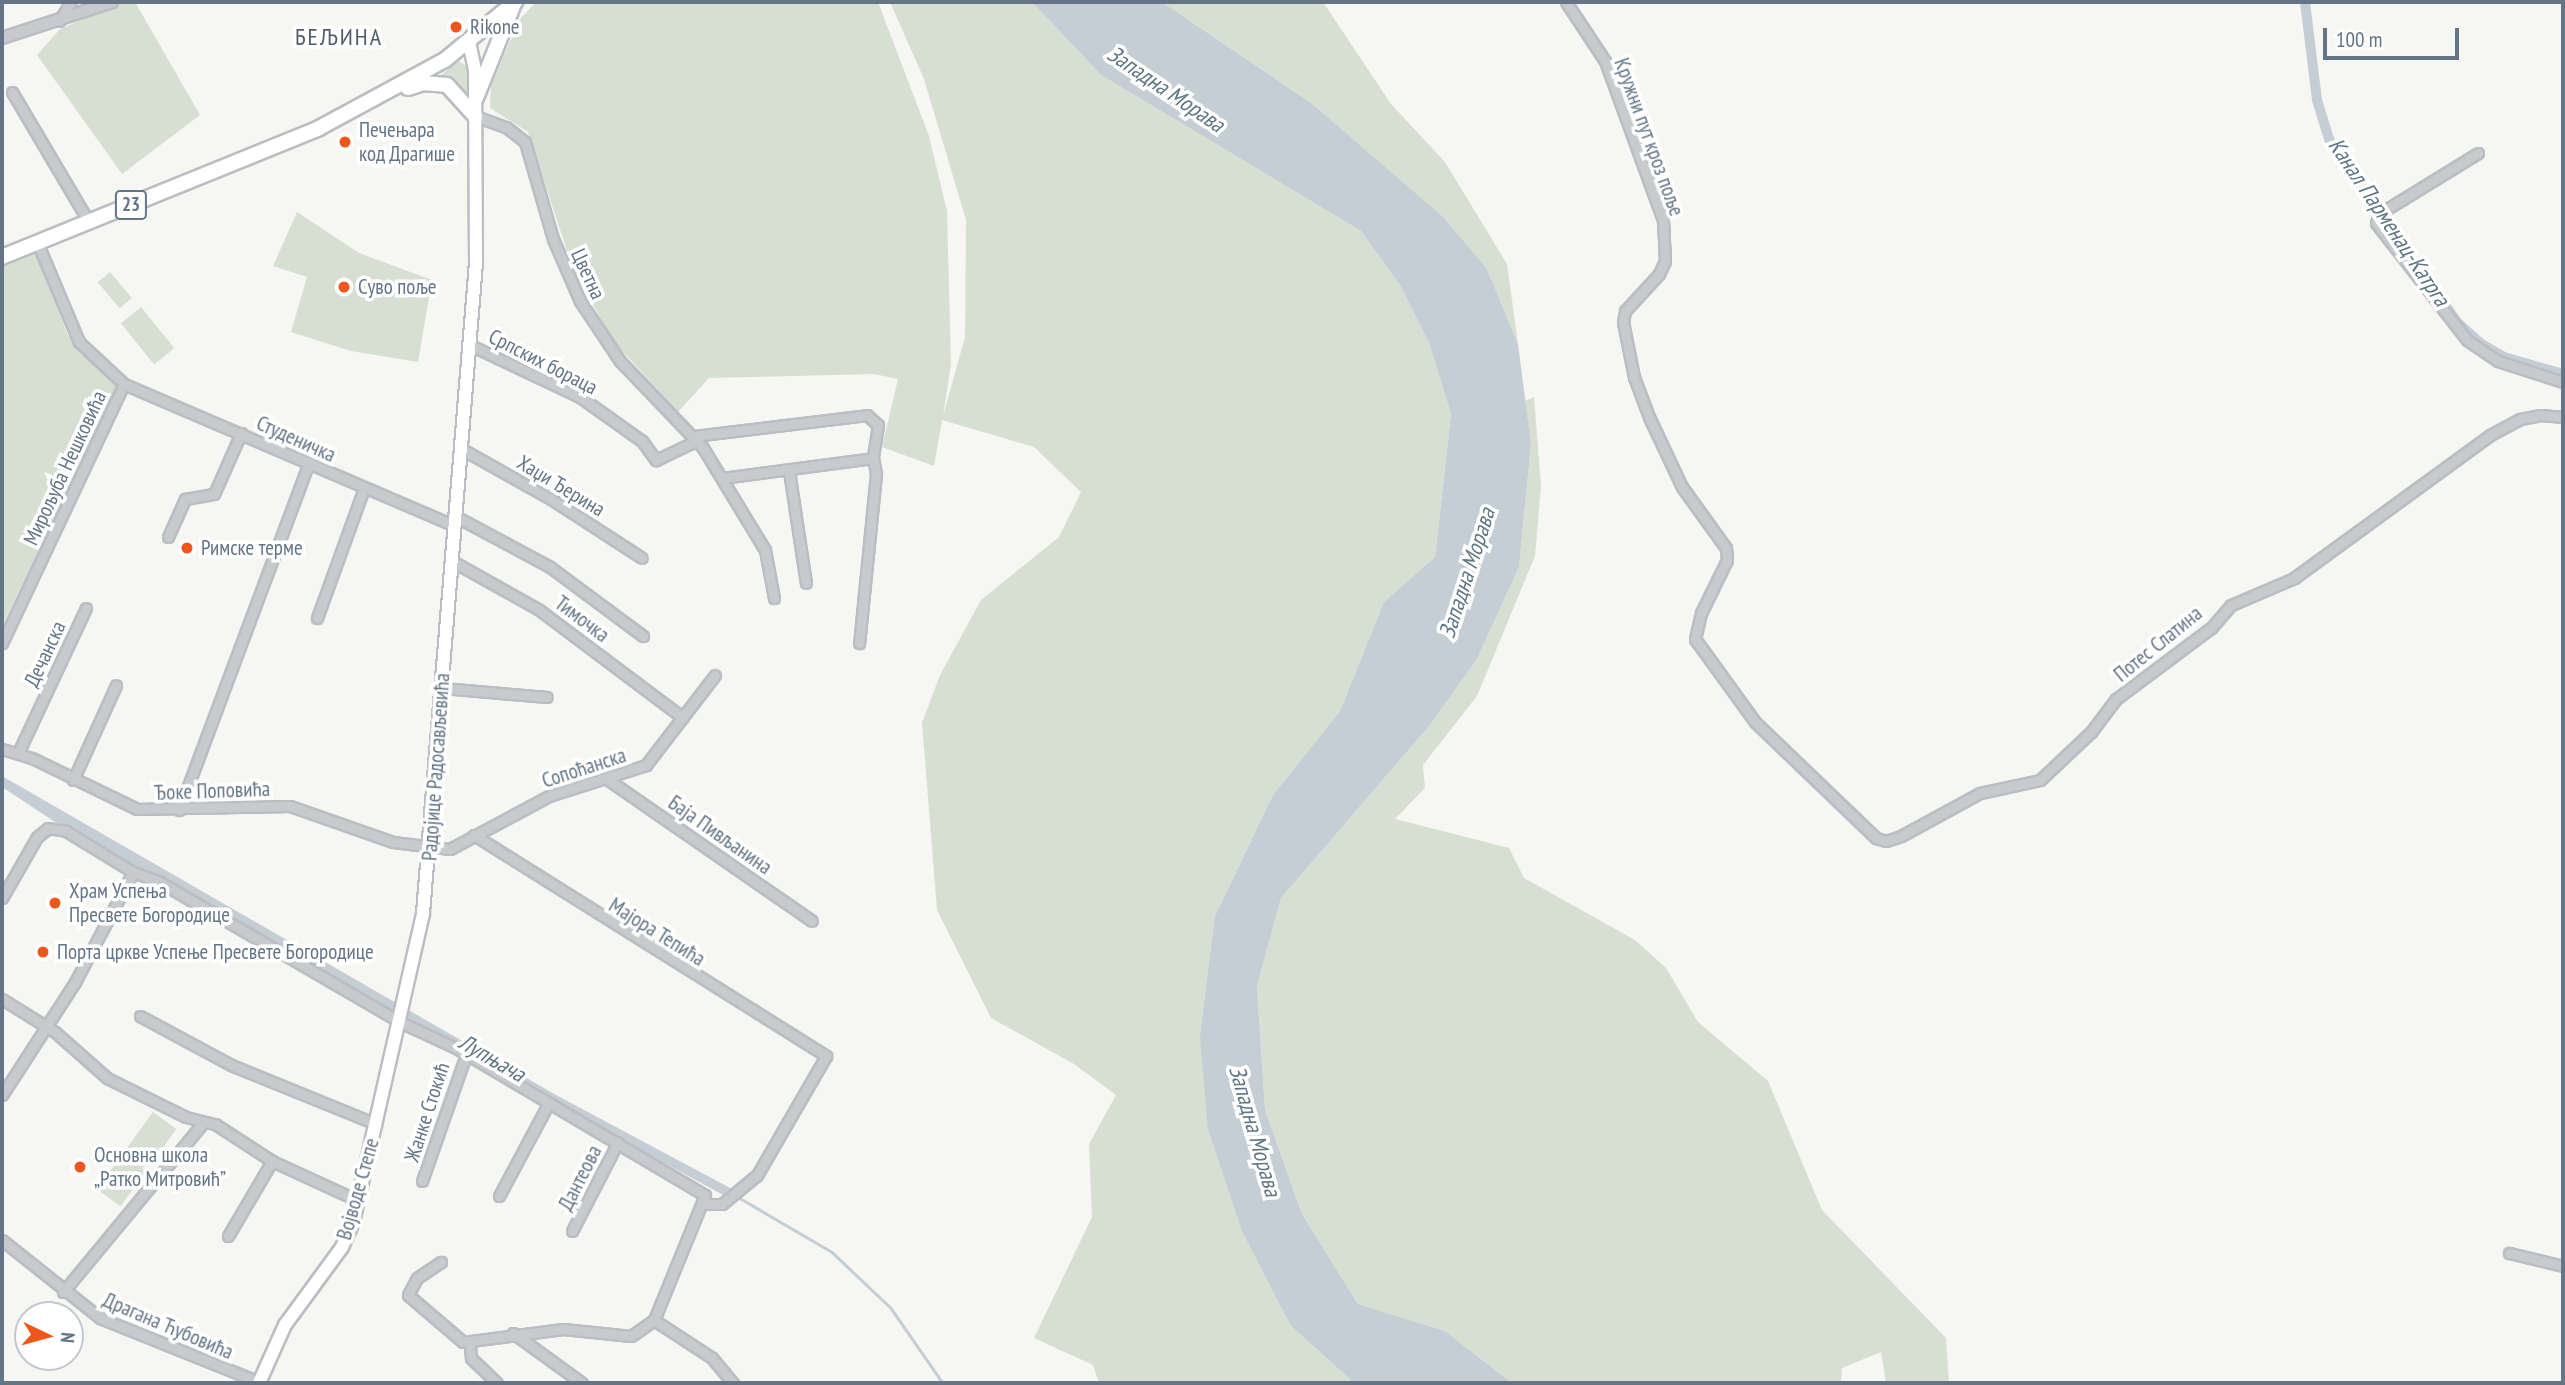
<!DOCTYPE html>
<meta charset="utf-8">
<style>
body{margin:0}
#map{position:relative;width:2565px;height:1385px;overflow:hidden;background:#f6f6f2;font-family:"PT Sans Narrow",sans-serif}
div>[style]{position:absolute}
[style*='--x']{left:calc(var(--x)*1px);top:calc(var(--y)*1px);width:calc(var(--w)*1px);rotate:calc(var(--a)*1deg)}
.green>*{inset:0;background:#d7dfd3;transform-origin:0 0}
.water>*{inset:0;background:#c5ced4}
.stream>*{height:2.5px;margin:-1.25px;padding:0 1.25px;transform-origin:1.25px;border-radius:1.25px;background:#c5ced4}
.canal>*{height:10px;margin:-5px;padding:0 5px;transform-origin:5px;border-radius:5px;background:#c5ced4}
.roads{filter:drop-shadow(2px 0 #babec3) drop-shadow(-2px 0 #babec3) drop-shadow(0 2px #babec3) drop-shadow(0 -2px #babec3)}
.minor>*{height:9px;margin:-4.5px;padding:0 4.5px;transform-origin:4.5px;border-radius:4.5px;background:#c8cbce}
.tertiary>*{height:10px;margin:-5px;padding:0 5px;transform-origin:5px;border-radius:5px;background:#c8cbce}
.secondary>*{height:12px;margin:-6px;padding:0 6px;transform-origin:6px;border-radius:6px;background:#fff}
.primary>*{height:14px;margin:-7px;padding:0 7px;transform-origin:7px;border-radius:7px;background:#fff}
.dots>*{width:19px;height:19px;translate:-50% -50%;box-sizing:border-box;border:4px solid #fff;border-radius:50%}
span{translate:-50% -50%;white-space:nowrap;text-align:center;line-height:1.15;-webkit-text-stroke:7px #fff;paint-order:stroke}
.shield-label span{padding:2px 5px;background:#fff;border:2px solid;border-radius:5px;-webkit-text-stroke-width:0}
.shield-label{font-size:19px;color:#637586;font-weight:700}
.poi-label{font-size:21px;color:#637586}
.left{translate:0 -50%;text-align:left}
.street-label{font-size:21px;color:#637586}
.water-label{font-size:23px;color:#5f7783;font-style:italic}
.quarter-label{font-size:24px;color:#515e6a;letter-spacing:2px}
.frame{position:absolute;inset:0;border:4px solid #637586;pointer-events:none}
.north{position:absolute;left:14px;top:1301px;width:70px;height:70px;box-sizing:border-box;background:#fff;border:2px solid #c1c8cf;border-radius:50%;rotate:95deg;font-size:19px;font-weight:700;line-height:28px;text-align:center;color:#637586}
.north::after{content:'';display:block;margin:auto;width:24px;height:32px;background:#f05519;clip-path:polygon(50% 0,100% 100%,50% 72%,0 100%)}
.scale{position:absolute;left:2323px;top:28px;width:136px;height:32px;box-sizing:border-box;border:4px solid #637586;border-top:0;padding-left:9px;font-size:21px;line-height:24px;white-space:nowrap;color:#637586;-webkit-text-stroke:5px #fff;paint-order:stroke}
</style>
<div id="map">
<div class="green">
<i style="clip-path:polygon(125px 2px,135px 2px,200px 115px,122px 174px,37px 55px,60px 29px)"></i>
<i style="clip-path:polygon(536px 2px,878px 2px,929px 136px,947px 211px,951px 364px,943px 416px,965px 337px,966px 220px,924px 79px,890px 2px,1032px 2px,1101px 75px,1361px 231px,1400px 285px,1429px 343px,1451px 414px,1435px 557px,1384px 602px,1340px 711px,1273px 795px,1215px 916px,1269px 1280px,1291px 1326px,1354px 1383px,1099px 1383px,1093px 1365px,1034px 1338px,1092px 1217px,1089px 1144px,1116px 1095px,1074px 1064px,991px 1018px,937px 910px,922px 723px,940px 675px,981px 600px,1059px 537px,1081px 492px,1034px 447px,942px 420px,934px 466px,882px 447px,898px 379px,874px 374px,709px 378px,678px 412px,615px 343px,574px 272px,528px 132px,490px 108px,491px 86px,504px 55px,521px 18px)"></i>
<i style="clip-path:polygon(1162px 2px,1323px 2px,1391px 104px,1445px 162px,1507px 264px,1518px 344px,1487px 269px,1311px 103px)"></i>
<i style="clip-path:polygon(459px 61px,469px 68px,469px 97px,436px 79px)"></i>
<i style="clip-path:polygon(297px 212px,359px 253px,432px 280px,418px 362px,351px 351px,291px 332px,307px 277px,273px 266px)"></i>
<i style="clip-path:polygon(36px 250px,67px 333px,79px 353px,119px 384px,2px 626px,2px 264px)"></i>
<i style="left:110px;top:272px;width:34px;height:16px;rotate:50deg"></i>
<i style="left:141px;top:307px;width:53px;height:26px;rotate:51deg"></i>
<i style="clip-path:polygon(1534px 397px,1541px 486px,1535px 556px,1477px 696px,1423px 765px,1425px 788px,1395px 819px,1509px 848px,1524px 878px,1635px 940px,1666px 968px,1698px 1022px,1768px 1081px,1822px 1210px,1946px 1338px,1949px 1383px,1886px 1383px,1881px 1352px,1842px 1368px,1841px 1383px,1512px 1383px,1445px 1331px,1358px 1304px,1302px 1214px,1265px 1110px,1257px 986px,1281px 898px,1430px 725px,1477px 659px,1519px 567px,1531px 444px,1525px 401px)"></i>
<i style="left:153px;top:1112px;width:29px;height:46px;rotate:36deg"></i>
<i style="left:124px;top:1152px;width:29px;height:46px;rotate:36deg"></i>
</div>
<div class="water">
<i style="clip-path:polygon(1032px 2px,1162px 2px,1311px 103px,1443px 217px,1487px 269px,1518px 344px,1531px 444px,1519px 567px,1477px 659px,1430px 725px,1281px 898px,1257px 986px,1265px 1110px,1302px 1214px,1358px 1304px,1445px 1331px,1512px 1383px,1354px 1383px,1291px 1326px,1242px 1231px,1208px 1129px,1200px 1038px,1215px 916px,1273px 795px,1340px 711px,1384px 602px,1435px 557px,1451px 414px,1429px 343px,1400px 285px,1361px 231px,1101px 75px)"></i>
<i style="clip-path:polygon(2px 776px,556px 1095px,732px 1189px,725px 1196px,398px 1018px,52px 820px,2px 787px)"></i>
</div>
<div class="stream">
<i style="--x:726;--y:1190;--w:123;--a:30.3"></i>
<i style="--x:832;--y:1252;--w:81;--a:43.5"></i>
<i style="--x:891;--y:1308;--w:91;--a:55.3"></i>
</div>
<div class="canal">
<i style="--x:2305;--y:2;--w:99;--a:83"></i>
<i style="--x:2317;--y:100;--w:41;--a:72.9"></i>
<i style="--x:2329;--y:139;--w:103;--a:55.7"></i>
<i style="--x:2387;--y:224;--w:122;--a:54.4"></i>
<i style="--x:2458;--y:323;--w:30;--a:42"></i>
<i style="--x:2480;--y:343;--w:28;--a:30"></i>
<i style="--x:2504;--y:357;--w:61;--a:16.1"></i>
</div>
<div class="roads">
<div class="minor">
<i style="--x:1566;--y:2;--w:71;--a:56.5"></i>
<i style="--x:1605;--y:61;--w:169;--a:70"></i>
<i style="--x:1663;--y:220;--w:41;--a:87.2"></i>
<i style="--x:1665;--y:261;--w:14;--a:115"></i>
<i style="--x:1659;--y:274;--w:50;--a:132.6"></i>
<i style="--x:1625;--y:311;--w:11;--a:100"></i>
<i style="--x:1623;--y:322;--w:56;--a:78.7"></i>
<i style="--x:1634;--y:377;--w:43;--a:69.4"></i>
<i style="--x:1649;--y:417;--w:77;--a:64.8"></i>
<i style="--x:1682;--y:487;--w:75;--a:54.2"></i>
<i style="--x:1726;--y:548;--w:12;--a:85"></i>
<i style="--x:1727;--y:560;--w:59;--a:116.1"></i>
<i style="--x:1701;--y:613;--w:27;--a:103"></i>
<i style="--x:1695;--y:639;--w:102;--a:54.1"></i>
<i style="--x:1755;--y:722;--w:168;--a:43.8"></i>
<i style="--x:1876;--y:838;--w:10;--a:17"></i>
<i style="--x:1886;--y:841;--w:16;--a:-18"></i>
<i style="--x:1901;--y:836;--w:90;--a:-28.6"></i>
<i style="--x:1980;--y:793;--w:61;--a:-12.2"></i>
<i style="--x:2040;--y:780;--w:70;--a:-43.3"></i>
<i style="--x:2091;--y:732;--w:41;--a:-52.9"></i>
<i style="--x:2116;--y:699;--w:119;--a:-36.8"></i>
<i style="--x:2211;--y:628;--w:30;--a:-49"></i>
<i style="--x:2231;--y:605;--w:69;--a:-23.2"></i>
<i style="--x:2294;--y:578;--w:243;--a:-36.1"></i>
<i style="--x:2490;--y:435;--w:34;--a:-28"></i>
<i style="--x:2520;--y:419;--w:21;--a:-11"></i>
<i style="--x:2541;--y:415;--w:22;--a:5"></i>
<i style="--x:59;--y:21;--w:22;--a:-58"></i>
<i style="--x:12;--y:92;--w:151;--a:59.4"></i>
<i style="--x:475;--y:116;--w:33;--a:20"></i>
<i style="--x:506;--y:127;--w:24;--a:38"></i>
<i style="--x:525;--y:142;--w:101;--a:73.9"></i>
<i style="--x:553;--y:239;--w:68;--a:66.5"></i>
<i style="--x:580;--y:301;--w:72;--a:56.3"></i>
<i style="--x:620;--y:361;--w:120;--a:46.3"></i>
<i style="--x:703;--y:448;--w:119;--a:58.7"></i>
<i style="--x:765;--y:550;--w:49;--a:79.4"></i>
<i style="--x:2478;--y:153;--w:116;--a:148.4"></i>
<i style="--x:2379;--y:214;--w:9;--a:108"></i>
<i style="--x:2376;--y:223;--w:148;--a:52.1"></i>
<i style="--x:2467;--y:340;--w:37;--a:34"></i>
<i style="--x:2498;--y:361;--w:68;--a:17.9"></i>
<i style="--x:37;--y:242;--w:108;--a:67.2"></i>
<i style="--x:79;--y:342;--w:62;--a:43"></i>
<i style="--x:470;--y:345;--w:122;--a:25.3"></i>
<i style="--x:580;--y:397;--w:76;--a:35.4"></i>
<i style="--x:642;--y:441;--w:24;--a:54"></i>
<i style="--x:656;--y:460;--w:47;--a:-25.5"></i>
<i style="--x:124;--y:384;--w:360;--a:23.2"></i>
<i style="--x:694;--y:436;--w:174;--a:-6.9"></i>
<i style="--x:867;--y:415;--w:15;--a:42"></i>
<i style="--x:878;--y:425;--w:33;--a:99"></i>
<i style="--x:460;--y:448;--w:104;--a:29.3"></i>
<i style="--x:551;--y:499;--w:108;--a:33"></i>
<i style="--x:789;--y:471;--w:113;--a:81.4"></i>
<i style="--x:722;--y:478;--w:152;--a:-7.5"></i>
<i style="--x:873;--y:458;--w:16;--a:79"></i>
<i style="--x:876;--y:474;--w:170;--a:95.7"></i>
<i style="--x:455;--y:516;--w:108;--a:28.2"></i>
<i style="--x:550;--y:567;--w:116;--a:36.6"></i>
<i style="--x:168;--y:537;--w:42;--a:-65.9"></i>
<i style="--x:185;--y:499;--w:29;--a:-10"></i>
<i style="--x:214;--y:494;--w:67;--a:-66.1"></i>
<i style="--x:452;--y:561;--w:98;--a:29.2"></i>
<i style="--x:538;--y:609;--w:181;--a:36.9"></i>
<i style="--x:317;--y:618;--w:138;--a:-70.1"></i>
<i style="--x:2;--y:643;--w:286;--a:-64.8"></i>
<i style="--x:442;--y:688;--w:105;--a:4.9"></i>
<i style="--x:2;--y:749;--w:31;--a:17"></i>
<i style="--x:32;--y:758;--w:117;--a:25.9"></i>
<i style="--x:137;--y:809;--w:153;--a:-1.1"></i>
<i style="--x:290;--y:806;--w:109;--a:19.3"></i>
<i style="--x:393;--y:842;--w:57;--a:7"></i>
<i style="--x:450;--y:849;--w:112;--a:-28.2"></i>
<i style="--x:549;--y:796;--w:102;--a:-17.7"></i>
<i style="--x:646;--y:765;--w:113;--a:-52.5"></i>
<i style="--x:18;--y:753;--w:160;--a:-64.9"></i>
<i style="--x:607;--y:779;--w:249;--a:34.7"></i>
<i style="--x:73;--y:780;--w:104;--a:-65.6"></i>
<i style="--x:179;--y:810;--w:371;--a:-69.5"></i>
<i style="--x:474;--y:835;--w:416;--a:32.1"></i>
<i style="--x:826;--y:1056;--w:138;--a:120.1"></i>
<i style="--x:757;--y:1175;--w:45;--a:140.4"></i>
<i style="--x:722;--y:1204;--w:18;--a:180"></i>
<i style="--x:133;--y:872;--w:27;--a:20"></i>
<i style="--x:158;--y:881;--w:280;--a:30.2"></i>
<i style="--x:400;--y:1022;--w:62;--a:24.9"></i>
<i style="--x:456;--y:1048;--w:289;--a:30.6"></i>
<i style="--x:705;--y:1195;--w:135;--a:112.2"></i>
<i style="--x:654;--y:1320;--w:28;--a:145"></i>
<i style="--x:631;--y:1336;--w:68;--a:-174.1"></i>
<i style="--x:563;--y:1329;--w:101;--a:172.6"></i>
<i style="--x:463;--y:1342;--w:72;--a:-139.5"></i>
<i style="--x:408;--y:1295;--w:19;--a:-62"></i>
<i style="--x:417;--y:1278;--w:29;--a:-34"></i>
<i style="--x:2;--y:898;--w:70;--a:-60.2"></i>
<i style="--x:37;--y:837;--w:14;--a:-39"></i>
<i style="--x:48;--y:828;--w:18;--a:9"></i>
<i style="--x:66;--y:831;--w:79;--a:31.5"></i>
<i style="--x:2;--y:999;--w:62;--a:31.9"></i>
<i style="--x:55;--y:1032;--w:69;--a:41.5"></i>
<i style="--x:107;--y:1078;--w:88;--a:26.3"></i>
<i style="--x:186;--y:1117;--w:30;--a:14"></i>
<i style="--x:215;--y:1124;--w:68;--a:33"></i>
<i style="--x:272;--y:1161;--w:96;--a:24.7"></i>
<i style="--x:140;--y:1016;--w:103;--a:28.3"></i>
<i style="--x:231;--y:1065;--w:157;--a:22.1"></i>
<i style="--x:2;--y:1095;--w:135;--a:-57.1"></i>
<i style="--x:75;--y:982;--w:124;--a:-62.2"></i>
<i style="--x:422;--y:1181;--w:133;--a:-70.8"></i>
<i style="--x:499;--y:1196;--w:102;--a:-61.9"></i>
<i style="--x:572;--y:1231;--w:100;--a:-62.7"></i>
<i style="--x:228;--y:1236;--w:87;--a:-59.6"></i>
<i style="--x:2;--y:1240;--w:125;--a:38.5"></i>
<i style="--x:100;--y:1318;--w:171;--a:21.9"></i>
<i style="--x:2509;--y:1253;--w:56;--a:13.5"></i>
<i style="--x:63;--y:1292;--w:219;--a:-50.4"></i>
<i style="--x:654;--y:1320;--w:69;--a:33.2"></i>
<i style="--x:712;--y:1358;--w:33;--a:50"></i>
<i style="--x:513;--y:1333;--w:85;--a:35.9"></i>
<i style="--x:470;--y:1345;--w:13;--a:86"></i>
<i style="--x:471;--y:1358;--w:36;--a:44"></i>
</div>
<div class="tertiary">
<i style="--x:2;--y:38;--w:116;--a:-18.1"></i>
</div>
<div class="secondary">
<i style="--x:259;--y:1383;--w:64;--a:-65.9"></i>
<i style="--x:285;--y:1325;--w:97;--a:-53.8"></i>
<i style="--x:342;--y:1247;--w:27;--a:-66"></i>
<i style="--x:353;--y:1222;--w:317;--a:-77.2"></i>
<i style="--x:423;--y:913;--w:652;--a:-85.34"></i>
<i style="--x:476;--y:263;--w:193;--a:-90.3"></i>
<i style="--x:475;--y:70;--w:29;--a:-102"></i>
</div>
<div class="primary">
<i style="--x:408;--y:88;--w:16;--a:-18"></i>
<i style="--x:423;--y:83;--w:24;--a:5"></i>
<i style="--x:447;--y:85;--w:42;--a:47.9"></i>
<i style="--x:476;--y:98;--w:99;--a:-68.1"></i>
<i style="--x:2;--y:257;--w:342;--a:-22.1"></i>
<i style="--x:319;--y:128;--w:143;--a:-28.4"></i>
<i style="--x:445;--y:60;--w:91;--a:-39.6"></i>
</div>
</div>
<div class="dots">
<i style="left:456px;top:27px;background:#f05519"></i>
<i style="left:345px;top:142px;background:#f05519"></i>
<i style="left:344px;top:287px;background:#f05519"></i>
<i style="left:187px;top:548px;background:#f05519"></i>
<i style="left:55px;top:903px;background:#f05519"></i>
<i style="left:43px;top:952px;background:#f05519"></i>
<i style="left:80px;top:1167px;background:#f05519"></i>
</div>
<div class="shield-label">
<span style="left:131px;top:205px">23</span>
</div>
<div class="poi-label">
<span class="left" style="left:470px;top:27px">Rikone</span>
<span class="left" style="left:359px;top:142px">Печењара<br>код Драгише</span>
<span class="left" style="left:358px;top:287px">Суво поље</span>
<span class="left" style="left:201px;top:548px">Римске терме</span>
<span class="left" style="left:69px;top:903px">Храм Успења<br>Пресвете Богородице</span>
<span class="left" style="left:57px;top:952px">Порта цркве Успење Пресвете Богородице</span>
<span class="left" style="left:94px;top:1167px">Основна школа<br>„Ратко Митровић”</span>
</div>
<div class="street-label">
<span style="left:1649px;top:137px;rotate:70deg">Кружни пут кроз поље</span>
<span style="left:588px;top:274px;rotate:65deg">Цветна</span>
<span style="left:543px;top:362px;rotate:27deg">Српских бораца</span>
<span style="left:296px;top:439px;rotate:24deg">Студеничка</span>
<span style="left:65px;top:468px;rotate:-65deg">Мирољуба Нешковића</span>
<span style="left:561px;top:486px;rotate:31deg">Хаџи Ђерина</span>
<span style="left:582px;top:619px;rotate:37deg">Тимочка</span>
<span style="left:2158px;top:644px;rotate:-39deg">Потес Слатина</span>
<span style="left:45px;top:654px;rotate:-65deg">Дечанска</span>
<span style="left:436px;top:767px;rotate:-86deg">Радојице Радосављевића</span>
<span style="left:584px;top:768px;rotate:-18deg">Сопоћанска</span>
<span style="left:212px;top:791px;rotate:-2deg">Ђоке Поповића</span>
<span style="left:720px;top:835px;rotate:35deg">Баја Пивљанина</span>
<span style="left:657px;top:932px;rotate:32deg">Мајора Тепића</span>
<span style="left:427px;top:1112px;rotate:-72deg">Жанке Стокић</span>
<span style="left:580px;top:1178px;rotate:-63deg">Дантеова</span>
<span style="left:358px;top:1189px;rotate:-74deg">Војводе Степе</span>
<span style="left:168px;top:1326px;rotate:23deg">Драгана Ћубовића</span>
</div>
<div class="water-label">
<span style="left:1166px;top:89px;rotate:34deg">Западна Морава</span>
<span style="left:2389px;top:222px;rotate:56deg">Канал Парменац-Катрга</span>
<span style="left:1467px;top:573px;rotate:-72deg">Западна Морава</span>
<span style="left:492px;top:1058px;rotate:30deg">Лупњача</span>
<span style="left:1255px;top:1131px;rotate:74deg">Западна Морава</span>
</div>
<div class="quarter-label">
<span style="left:339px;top:37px">БЕЉИНА</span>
</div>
<div class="frame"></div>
<div class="north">N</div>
<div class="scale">100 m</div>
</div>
